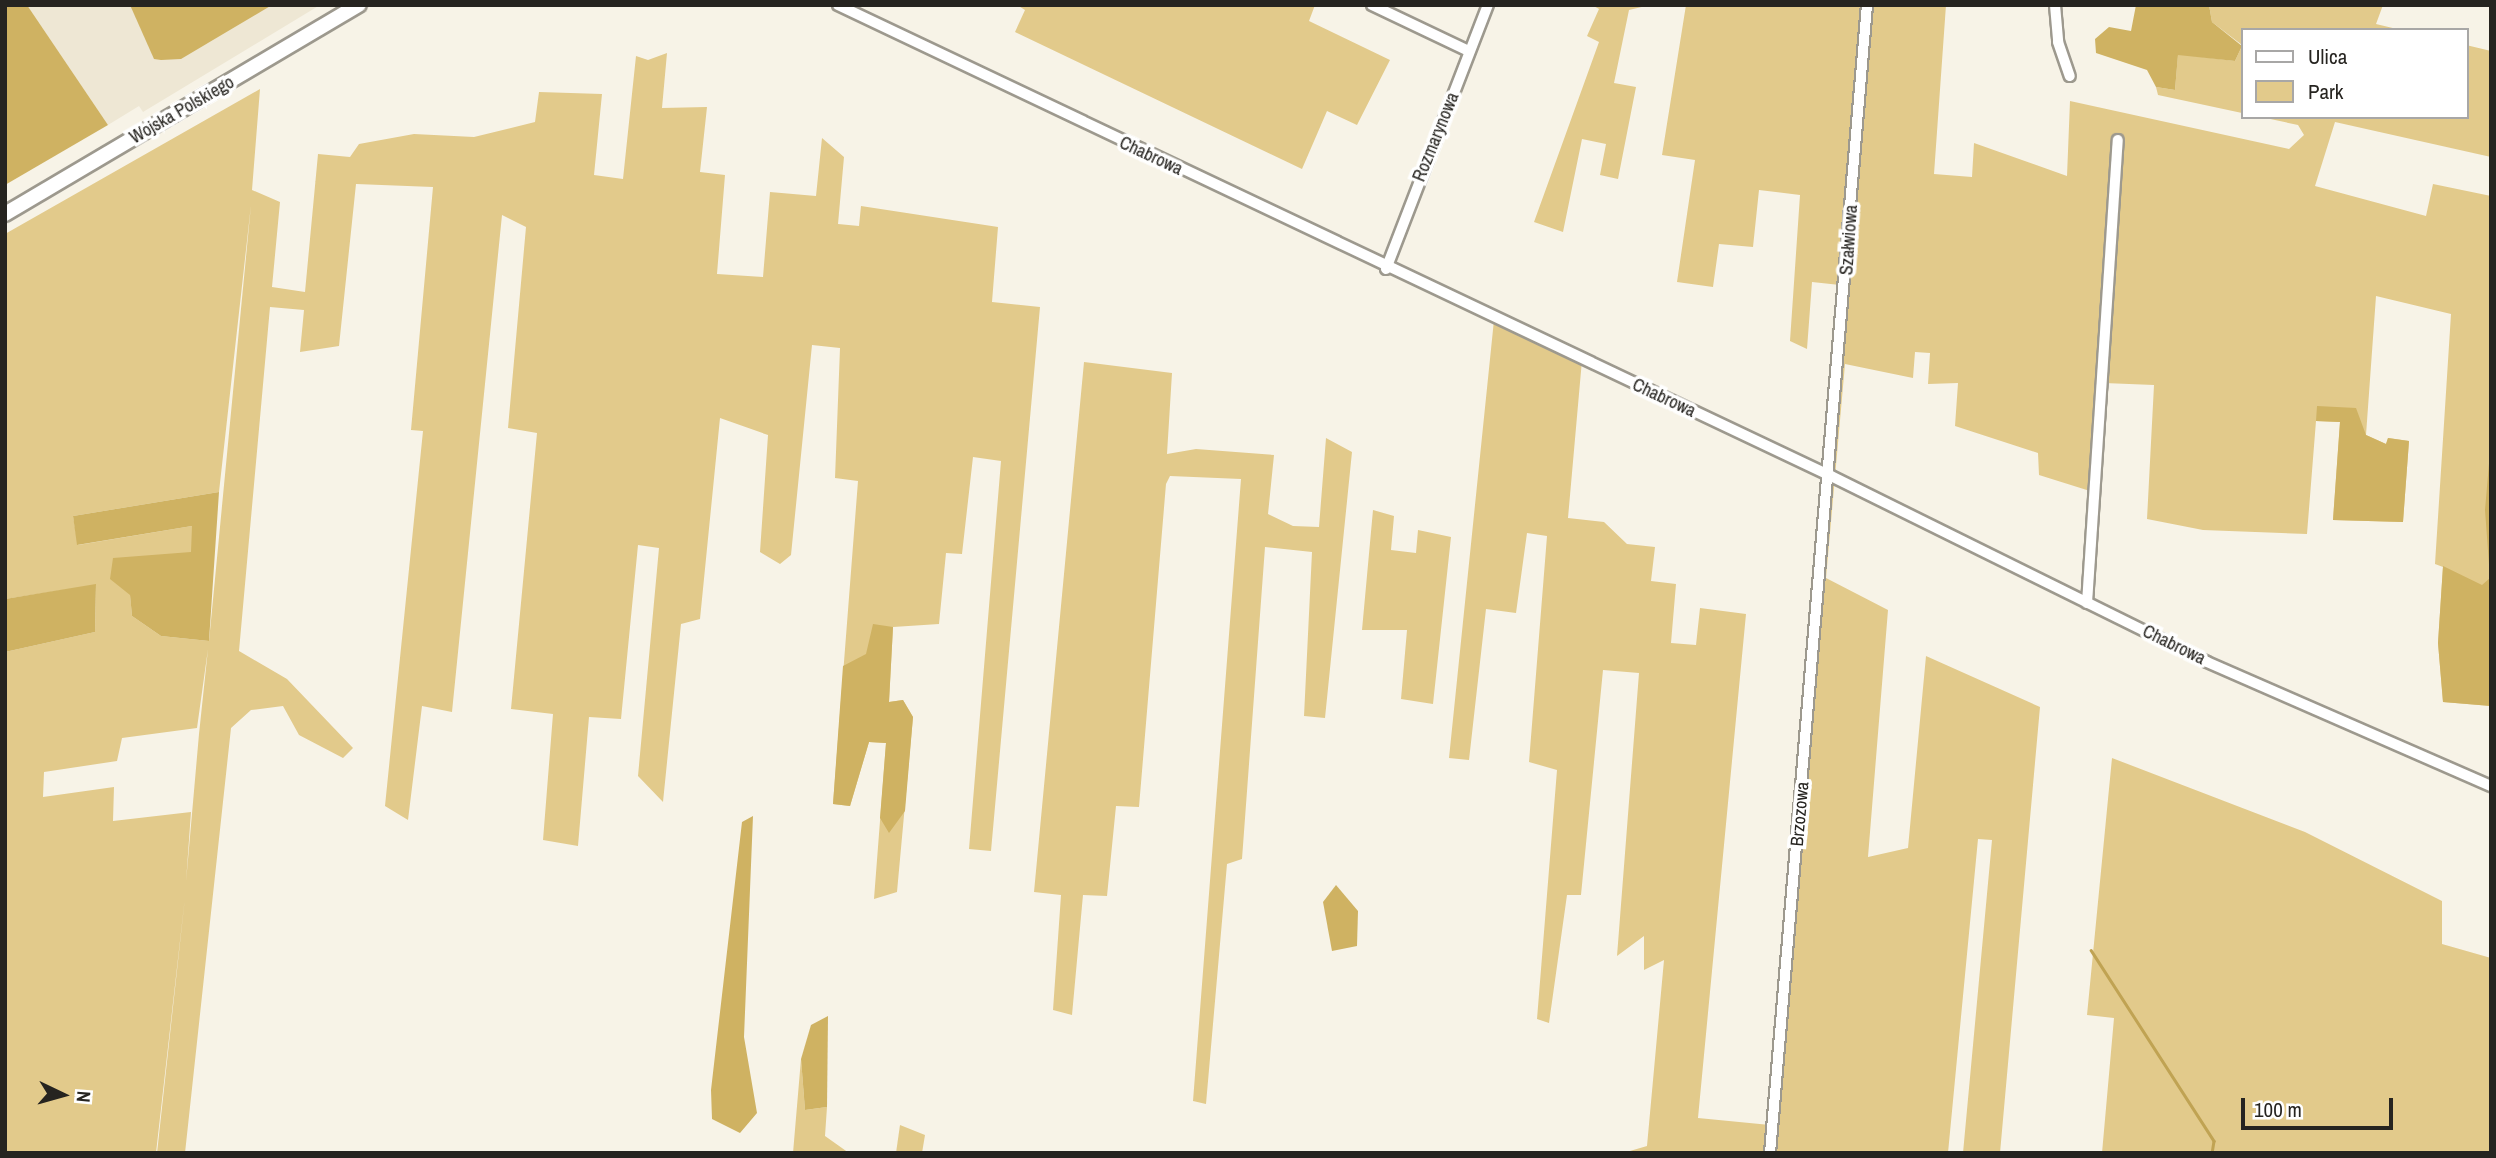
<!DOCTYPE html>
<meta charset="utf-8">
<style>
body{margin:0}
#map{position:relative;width:2496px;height:1158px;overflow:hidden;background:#f7f3e7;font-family:"Archivo Narrow",sans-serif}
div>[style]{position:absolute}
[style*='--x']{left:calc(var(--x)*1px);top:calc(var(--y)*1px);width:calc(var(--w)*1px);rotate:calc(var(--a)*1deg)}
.built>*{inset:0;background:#eee7d4}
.green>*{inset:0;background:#e2ca8b}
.forest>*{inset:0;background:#cfb262}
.stream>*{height:2.5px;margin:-1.25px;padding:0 1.25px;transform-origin:1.25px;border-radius:1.25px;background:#c0a353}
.roads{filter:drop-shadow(2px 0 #9d998e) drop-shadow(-2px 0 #9d998e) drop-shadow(0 2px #9d998e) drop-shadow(0 -2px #9d998e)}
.minor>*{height:10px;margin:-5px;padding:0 5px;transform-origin:5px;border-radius:5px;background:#fff}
.major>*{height:14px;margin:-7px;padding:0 7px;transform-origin:7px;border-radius:7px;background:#fff}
span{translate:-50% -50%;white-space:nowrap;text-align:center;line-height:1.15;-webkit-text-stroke:7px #fff;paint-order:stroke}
.street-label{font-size:18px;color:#262420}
.frame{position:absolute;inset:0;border:7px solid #262420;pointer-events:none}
.legend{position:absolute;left:2241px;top:28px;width:228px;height:91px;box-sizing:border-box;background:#fff;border:2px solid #a8a7a6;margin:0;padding:9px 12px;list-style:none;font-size:21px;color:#262420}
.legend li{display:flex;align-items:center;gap:14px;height:35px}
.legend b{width:35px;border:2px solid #a8a7a6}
.north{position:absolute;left:28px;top:1060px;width:70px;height:70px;-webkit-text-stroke:5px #fff;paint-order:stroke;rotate:95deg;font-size:19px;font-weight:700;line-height:28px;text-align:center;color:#262420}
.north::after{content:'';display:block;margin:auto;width:24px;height:32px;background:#262420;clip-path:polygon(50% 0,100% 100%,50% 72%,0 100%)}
.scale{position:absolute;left:2241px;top:1098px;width:152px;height:32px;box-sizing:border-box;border:4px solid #262420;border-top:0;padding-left:9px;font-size:21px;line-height:24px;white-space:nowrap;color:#262420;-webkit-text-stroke:5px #fff;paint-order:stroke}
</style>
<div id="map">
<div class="built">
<i style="clip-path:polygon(27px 5px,320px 5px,143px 112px,139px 106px,108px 125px)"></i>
</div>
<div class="green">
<i style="clip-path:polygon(1017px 5px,1315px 5px,1309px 21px,1390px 60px,1357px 125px,1327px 111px,1302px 169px,1015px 32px,1025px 10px)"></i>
<i style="clip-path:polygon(1592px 5px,1650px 5px,1629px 10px,1614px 83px,1636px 87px,1618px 179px,1600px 175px,1606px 144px,1582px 139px,1563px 232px,1534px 222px,1599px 42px,1587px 36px,1599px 9px)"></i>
<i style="clip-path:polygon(1686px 5px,1946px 5px,1934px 174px,1972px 177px,1974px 143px,2067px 176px,2070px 101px,2289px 149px,2304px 135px,2298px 125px,2261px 117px,2466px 117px,2466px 45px,2491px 51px,2491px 157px,2335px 122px,2315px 186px,2426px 216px,2433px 184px,2491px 196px,2491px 706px,2443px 702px,2438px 643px,2443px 567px,2435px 564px,2451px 314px,2376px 296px,2366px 435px,2386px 444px,2388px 438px,2409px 441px,2403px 522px,2333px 520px,2340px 422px,2316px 421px,2307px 534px,2203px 530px,2147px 519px,2154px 385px,2104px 383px,2090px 491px,2039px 475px,2038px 453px,1955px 426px,1958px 383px,1928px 384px,1930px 353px,1915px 352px,1913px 378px,1845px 364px,1826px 578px,1888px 610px,1868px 857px,1908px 848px,1926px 656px,2040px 707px,2000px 1153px,1963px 1153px,1992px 840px,1978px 839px,1948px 1153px,1770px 1153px,1840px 285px,1812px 282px,1807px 349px,1790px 341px,1800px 195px,1759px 190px,1753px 247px,1719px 244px,1713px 287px,1677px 282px,1695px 160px,1662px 155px)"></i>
<i style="clip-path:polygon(2209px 5px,2383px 5px,2376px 24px,2401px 30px,2242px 30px,2242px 45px,2212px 22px)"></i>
<i style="clip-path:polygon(2242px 46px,2242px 113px,2158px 95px,2156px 87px,2175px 90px,2178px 54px,2235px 61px)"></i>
<i style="clip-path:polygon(evenodd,667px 53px,662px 108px,707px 107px,700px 172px,725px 175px,717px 274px,763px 277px,770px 192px,816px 196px,822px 138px,844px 157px,838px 224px,859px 226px,861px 206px,998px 227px,992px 302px,1040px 307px,991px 851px,969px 849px,1001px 461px,973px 457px,962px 554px,946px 553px,939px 624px,893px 627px,889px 702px,903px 700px,913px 717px,897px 892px,874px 899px,886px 743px,869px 742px,850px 806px,833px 804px,858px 481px,835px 478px,840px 348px,812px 345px,791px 555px,780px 564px,760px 552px,768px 435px,720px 418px,700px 619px,681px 624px,663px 802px,638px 776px,659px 548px,638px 545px,621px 719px,589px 717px,578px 846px,543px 840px,553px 714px,511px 709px,537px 433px,508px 428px,526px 227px,502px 215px,452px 712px,422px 706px,408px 820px,385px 806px,423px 431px,411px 430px,433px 187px,356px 184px,339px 346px,300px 352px,304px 310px,270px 307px,239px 651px,287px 679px,353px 748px,343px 758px,299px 735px,283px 706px,251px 710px,231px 728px,185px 1153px,157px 1153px,185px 897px,156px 1153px,5px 1153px,5px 652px,95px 632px,96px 585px,5px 599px,5px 234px,260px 89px,252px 190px,280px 202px,272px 287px,305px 292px,318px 154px,350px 157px,359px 144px,414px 134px,474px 137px,535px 122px,539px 92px,602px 94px,594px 175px,623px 179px,636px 56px,648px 60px,667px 53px,251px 205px,209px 641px,161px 636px,132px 616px,130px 594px,192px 552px,192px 526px,78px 545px,73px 516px,219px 492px,251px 205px,667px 53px,208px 649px,199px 734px,186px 882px,191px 812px,113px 821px,114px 787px,43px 797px,44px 772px,117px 761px,122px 738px,197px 728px,208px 649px)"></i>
<i style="clip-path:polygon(1494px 320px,1582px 360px,1568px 518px,1604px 522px,1627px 544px,1655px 547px,1651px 581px,1676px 584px,1671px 643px,1696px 645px,1700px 608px,1746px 614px,1698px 1118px,1770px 1125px,1768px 1153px,1623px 1153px,1647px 1146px,1664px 960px,1644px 970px,1644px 936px,1617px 956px,1639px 673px,1603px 670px,1581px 895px,1567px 895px,1549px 1023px,1537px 1019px,1557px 770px,1529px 762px,1547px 536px,1527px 533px,1516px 613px,1486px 609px,1469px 760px,1449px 758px)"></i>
<i style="clip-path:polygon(1084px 362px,1172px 373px,1167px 454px,1196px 449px,1274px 455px,1268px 514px,1293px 526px,1319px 527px,1326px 438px,1352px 452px,1325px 718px,1304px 716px,1312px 552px,1265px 547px,1242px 859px,1227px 864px,1206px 1104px,1193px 1101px,1241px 479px,1170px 476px,1166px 484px,1139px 807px,1116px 806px,1107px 896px,1083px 895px,1072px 1015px,1053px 1010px,1061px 895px,1034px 892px)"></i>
<i style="clip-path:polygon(1373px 510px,1394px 516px,1391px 550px,1416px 553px,1418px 530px,1451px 537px,1433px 704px,1401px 699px,1407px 630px,1362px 630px)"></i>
<i style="clip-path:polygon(2112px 758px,2305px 832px,2442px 901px,2442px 944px,2491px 958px,2491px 1153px,2102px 1153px,2114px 1018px,2087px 1015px)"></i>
<i style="clip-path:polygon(801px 1059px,805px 1110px,827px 1107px,825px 1136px,849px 1153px,793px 1153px)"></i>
<i style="clip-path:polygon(900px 1125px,925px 1135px,922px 1153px,896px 1153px)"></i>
</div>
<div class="forest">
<i style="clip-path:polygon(5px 5px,27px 5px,108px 125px,5px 185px)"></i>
<i style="clip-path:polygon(130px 5px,272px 5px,181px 59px,161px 60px,154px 59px)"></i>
<i style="clip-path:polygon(2136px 5px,2209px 5px,2212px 22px,2242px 46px,2235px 61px,2178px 55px,2175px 90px,2156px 87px,2147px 70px,2096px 53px,2095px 39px,2109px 27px,2131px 31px)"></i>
<i style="clip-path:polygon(2317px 406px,2356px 408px,2366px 435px,2386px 444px,2388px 438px,2409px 441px,2403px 522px,2333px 520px,2340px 422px,2316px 421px)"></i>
<i style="clip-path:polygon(2491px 440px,2491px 706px,2443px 702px,2438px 643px,2443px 566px,2482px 585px,2490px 578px,2485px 510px)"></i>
<i style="clip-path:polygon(219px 492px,209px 641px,161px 636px,132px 616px,130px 595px,110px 579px,113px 558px,191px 552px,192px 526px,77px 545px,73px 516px)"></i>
<i style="clip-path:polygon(96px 584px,95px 632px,5px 652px,5px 599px)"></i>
<i style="clip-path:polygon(873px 624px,893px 627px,889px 702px,903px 700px,913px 717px,905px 811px,889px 833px,880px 818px,886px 743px,869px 742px,850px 806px,833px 804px,843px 666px,866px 654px)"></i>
<i style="clip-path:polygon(753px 816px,744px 1037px,757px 1113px,740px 1133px,712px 1119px,711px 1090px,742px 822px)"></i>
<i style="clip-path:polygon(1336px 885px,1358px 911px,1357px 946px,1332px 951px,1323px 902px)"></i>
<i style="clip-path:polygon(828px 1016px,827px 1107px,805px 1110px,801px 1059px,811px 1025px)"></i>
</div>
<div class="stream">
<i style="--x:2091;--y:950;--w:227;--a:57.2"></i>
<i style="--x:2214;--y:1141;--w:12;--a:99"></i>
</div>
<div class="roads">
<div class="minor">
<i style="--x:838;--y:5;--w:1099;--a:25.38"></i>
<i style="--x:1831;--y:476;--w:419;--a:26.3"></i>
<i style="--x:2207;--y:662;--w:310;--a:23.6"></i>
<i style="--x:1372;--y:5;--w:107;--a:25.4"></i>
<i style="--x:2055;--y:5;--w:37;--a:85"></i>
<i style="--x:2058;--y:42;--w:36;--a:71"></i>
<i style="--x:1386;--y:269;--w:283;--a:-68.9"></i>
<i style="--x:2087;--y:603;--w:464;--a:-86.2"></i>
<i style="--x:1770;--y:1153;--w:1152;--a:-85.17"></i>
</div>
<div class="major">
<i style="--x:5;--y:214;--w:411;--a:-30.6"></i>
</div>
</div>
<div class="street-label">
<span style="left:182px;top:110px;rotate:-30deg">Wojska Polskiego</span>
<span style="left:1436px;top:137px;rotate:-68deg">Rozmarynowa</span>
<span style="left:1151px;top:156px;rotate:25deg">Chabrowa</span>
<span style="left:1849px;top:240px;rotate:-86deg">Szałwiowa</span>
<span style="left:1664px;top:398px;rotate:25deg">Chabrowa</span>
<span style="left:2174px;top:645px;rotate:26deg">Chabrowa</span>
<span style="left:1800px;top:814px;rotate:-85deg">Brzozowa</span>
</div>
<div class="frame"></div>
<ul class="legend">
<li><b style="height:9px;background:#fff"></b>Ulica</li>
<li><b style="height:19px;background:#e2ca8b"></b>Park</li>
</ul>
<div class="north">N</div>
<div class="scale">100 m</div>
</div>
